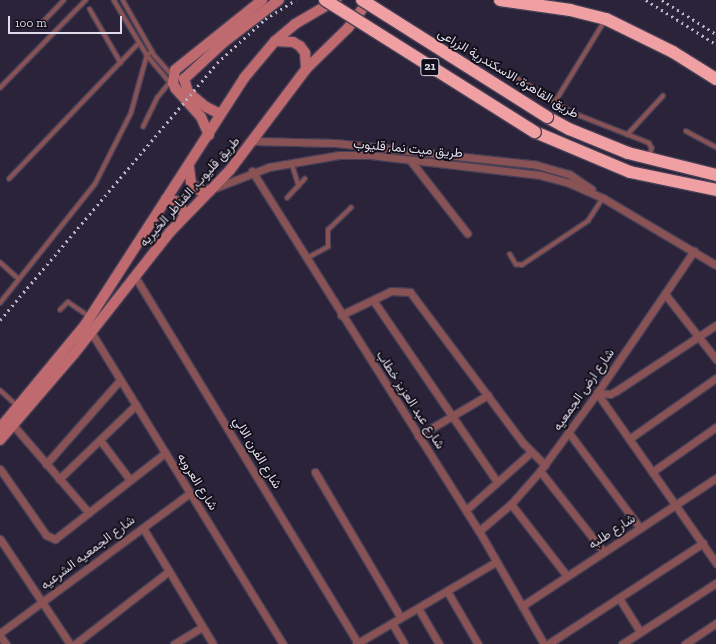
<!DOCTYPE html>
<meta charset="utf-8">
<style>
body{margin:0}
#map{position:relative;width:716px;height:644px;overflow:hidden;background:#2a233a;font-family:"Zilla Slab",Vazirmatn,serif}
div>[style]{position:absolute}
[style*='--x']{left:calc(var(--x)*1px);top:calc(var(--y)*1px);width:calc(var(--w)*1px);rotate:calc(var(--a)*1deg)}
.roads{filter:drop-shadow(1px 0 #474056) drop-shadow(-1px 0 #474056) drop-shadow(0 1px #474056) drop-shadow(0 -1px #474056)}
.lane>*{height:3.5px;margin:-1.75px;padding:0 1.75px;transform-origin:1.75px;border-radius:1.75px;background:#895355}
.street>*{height:7px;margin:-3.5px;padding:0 3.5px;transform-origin:3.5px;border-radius:3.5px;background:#895355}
.secondary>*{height:10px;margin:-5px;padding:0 5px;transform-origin:5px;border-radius:5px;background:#bf6a6e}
.highway>*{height:12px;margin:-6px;padding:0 6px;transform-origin:6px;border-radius:6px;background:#f0a0a2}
.rail>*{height:2.5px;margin-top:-1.25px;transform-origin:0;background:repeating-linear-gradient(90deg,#b8b4c5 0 2px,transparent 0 6px)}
.bridges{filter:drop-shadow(1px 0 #474056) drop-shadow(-1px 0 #474056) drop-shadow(0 1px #474056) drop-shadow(0 -1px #474056)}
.highway-bridge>*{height:12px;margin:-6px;padding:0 6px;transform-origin:6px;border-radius:6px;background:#f0a0a2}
span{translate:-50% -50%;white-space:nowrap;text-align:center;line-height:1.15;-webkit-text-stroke:3.5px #110e19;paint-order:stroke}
.shield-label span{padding:1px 3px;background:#110e19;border:1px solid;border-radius:3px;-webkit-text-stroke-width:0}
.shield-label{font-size:12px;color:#dedbea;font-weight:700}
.street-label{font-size:13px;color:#dedbea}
.scale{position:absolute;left:8px;top:16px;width:114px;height:18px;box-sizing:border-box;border:2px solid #dedbea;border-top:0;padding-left:5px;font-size:12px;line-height:14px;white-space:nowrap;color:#dedbea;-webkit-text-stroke:3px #110e19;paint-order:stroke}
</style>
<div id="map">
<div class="roads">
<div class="lane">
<i style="--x:114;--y:0;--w:64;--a:59"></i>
<i style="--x:147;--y:55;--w:39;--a:50"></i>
<i style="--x:123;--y:0;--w:64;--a:60.3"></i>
<i style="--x:155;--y:56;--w:27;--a:48"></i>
<i style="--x:90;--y:9;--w:62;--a:60.1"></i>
<i style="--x:43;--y:22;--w:30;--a:-46"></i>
<i style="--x:517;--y:78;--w:66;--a:32"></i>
<i style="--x:573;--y:113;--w:82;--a:21.5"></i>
<i style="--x:649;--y:143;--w:6;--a:59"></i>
<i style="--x:652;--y:148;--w:8;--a:104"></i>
<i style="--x:0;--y:88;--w:123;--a:-45.7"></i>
<i style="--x:555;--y:102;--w:94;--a:-58.5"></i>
<i style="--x:143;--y:127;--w:32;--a:-64"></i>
<i style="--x:157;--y:98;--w:21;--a:-51"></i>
<i style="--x:686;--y:131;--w:34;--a:28"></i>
<i style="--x:627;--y:135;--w:53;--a:-47.3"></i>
<i style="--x:292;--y:163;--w:24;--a:73"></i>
<i style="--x:9;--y:179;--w:188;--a:-46.3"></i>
<i style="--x:287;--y:198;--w:26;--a:-47"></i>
<i style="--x:510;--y:254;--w:12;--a:59"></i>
<i style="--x:516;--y:264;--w:6;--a:9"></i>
<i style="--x:522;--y:265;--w:79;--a:-33.7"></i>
<i style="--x:588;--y:221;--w:27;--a:-57"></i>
<i style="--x:307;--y:258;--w:24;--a:-28"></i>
<i style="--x:328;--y:247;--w:17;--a:-90"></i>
<i style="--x:328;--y:230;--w:32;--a:-44"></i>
<i style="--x:0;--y:262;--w:24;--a:42"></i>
<i style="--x:0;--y:303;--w:152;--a:-51.4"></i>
<i style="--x:95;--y:184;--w:80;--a:-63.1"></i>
<i style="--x:131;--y:113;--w:60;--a:-74.6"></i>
<i style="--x:147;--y:55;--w:6;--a:-31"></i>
<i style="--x:60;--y:310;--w:11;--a:-45"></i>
<i style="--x:68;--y:302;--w:25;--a:34"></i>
<i style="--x:0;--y:390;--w:24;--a:42"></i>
</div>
<div class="street">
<i style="--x:254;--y:141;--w:82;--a:1.4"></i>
<i style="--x:336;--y:143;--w:202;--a:6.2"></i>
<i style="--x:537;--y:165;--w:33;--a:16"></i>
<i style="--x:569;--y:174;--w:27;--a:34"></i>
<i style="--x:410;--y:160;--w:93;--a:52"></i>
<i style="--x:252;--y:171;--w:426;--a:57.8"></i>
<i style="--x:479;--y:531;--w:130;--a:60.1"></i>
<i style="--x:215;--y:188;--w:58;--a:-21.3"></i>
<i style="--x:269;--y:167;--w:71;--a:-9.7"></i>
<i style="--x:339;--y:155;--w:31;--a:0"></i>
<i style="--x:370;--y:155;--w:171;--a:6.7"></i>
<i style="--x:540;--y:175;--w:30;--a:15"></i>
<i style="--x:569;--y:183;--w:37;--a:24"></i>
<i style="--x:603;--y:198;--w:131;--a:30.7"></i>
<i style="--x:134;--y:275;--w:431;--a:58.7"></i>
<i style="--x:665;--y:294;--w:83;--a:51.9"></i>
<i style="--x:373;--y:300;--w:220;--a:55.7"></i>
<i style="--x:341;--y:315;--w:55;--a:-25.6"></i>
<i style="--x:391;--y:291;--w:19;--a:3"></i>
<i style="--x:410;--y:292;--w:189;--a:53.2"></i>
<i style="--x:523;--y:443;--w:31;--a:45"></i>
<i style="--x:91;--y:332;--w:366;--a:58.4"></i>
<i style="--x:597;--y:393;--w:208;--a:55"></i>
<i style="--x:597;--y:393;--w:13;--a:4"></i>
<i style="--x:610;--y:394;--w:7;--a:-27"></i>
<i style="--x:616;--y:391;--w:120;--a:-33.4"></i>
<i style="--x:13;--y:425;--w:116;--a:49.2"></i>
<i style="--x:569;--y:433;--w:119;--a:53.2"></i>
<i style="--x:418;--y:436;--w:81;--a:-30.4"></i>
<i style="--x:629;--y:439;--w:106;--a:-35"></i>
<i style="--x:100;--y:440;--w:50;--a:53.1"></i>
<i style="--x:46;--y:464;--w:112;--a:-48.6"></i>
<i style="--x:0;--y:469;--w:80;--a:55.1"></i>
<i style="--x:46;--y:535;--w:10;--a:24"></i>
<i style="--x:55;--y:539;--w:140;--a:-38"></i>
<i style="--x:540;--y:471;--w:103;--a:51.7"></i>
<i style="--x:315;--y:472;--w:169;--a:59.5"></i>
<i style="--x:652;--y:472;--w:78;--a:-35.1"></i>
<i style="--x:59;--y:479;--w:107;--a:-43.9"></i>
<i style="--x:511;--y:504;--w:91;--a:52.1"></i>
<i style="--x:466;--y:510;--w:87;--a:-41.7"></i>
<i style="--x:143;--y:528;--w:135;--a:58.9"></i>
<i style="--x:479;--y:531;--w:42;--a:-40.2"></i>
<i style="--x:511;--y:504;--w:44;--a:-48.7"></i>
<i style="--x:540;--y:471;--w:97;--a:-53.8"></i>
<i style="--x:597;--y:393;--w:172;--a:-55.7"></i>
<i style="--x:0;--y:539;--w:126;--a:56.3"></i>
<i style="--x:447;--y:591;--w:61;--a:59.7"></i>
<i style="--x:619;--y:598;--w:40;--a:58"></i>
<i style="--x:522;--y:606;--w:232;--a:-33.4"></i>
<i style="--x:418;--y:608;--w:42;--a:59.7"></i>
<i style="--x:392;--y:623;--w:24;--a:60"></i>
<i style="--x:0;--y:633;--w:236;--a:-36.4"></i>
<i style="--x:0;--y:636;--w:10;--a:53"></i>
<i style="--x:75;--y:644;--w:119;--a:-37.8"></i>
<i style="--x:174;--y:644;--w:33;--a:-31"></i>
<i style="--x:356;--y:644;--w:162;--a:-30.4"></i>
<i style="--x:548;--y:644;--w:185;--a:-33.1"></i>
<i style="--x:622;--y:644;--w:112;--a:-33"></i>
<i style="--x:685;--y:644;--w:37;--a:-34"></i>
</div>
<div class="secondary">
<i style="--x:275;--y:41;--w:18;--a:3"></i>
<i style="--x:293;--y:42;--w:8;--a:30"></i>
<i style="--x:300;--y:46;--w:9;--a:54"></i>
<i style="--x:305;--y:53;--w:16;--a:86"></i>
<i style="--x:220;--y:114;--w:16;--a:-153"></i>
<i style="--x:206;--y:107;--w:23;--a:-140"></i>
<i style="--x:188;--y:92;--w:14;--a:-107"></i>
<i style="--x:184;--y:79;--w:54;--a:-42.8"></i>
<i style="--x:224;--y:42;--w:69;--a:-37.4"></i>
<i style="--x:209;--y:135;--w:20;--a:-114"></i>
<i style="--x:201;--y:117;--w:38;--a:-132"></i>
<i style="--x:176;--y:89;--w:7;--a:-117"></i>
<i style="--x:173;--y:83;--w:13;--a:-81"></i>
<i style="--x:175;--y:70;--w:112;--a:-38.8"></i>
<i style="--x:189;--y:167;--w:16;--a:83"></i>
<i style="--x:191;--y:183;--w:11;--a:41"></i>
<i style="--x:199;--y:190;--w:11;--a:5"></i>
<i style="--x:166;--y:199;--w:13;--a:13"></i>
<i style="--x:179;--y:202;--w:14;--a:69"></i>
<i style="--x:0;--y:428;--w:134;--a:-50.5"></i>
<i style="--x:85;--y:325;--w:294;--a:-57.2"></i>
<i style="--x:244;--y:78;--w:48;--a:-50"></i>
<i style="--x:275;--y:41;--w:26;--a:-40"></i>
<i style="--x:295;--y:24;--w:48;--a:-30.3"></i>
<i style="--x:0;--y:440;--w:113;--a:-49.3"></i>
<i style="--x:74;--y:354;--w:155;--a:-51.8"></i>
<i style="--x:170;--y:232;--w:86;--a:-45.9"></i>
<i style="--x:230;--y:170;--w:126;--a:-53"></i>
<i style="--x:306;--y:69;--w:59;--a:-44.3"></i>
<i style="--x:348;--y:28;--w:35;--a:-53"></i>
</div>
<div class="highway">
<i style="--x:500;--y:0;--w:71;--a:8.1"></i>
<i style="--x:570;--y:10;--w:37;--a:14"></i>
<i style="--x:606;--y:19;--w:75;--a:26.2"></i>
<i style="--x:673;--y:52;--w:51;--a:32.1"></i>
<i style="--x:547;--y:117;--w:25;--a:29"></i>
<i style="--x:569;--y:129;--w:64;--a:22.1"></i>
<i style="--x:628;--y:153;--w:91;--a:14"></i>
<i style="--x:535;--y:132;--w:103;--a:22.8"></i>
<i style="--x:630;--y:172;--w:88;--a:11.8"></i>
</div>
</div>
<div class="rail">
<i style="--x:646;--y:0;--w:83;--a:32.2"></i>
<i style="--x:662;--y:0;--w:64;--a:32.2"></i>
<i style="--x:0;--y:320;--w:336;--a:-49.8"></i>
<i style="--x:217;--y:63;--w:65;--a:-42.5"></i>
<i style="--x:265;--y:19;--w:36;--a:-32"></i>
</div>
<div class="bridges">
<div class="highway-bridge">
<i style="--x:325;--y:0;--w:248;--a:32.2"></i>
<i style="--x:362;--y:0;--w:219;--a:32.3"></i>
</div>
</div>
<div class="shield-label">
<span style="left:430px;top:67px">21</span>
</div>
<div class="street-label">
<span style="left:508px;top:74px;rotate:31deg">طريق القاهرة, الاسكندرية الزراعى</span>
<span style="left:408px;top:149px;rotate:5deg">طريق ميت نما, قليوب</span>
<span style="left:190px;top:192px;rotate:-48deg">طريق قليوب, القناطر الخيريه</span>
<span style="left:584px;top:390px;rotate:-55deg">شارع ارض الجمعيه</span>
<span style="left:410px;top:400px;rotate:57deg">شارع عبد العزيز خطاب</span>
<span style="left:257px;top:453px;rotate:59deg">شارع الفرن الالي</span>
<span style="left:197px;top:482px;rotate:58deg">شارع العروبه</span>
<span style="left:612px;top:532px;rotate:-33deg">شارع طلبه</span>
<span style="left:88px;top:553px;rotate:-37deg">شارع الجمعيه الشرعيه</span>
</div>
<div class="scale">100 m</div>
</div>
